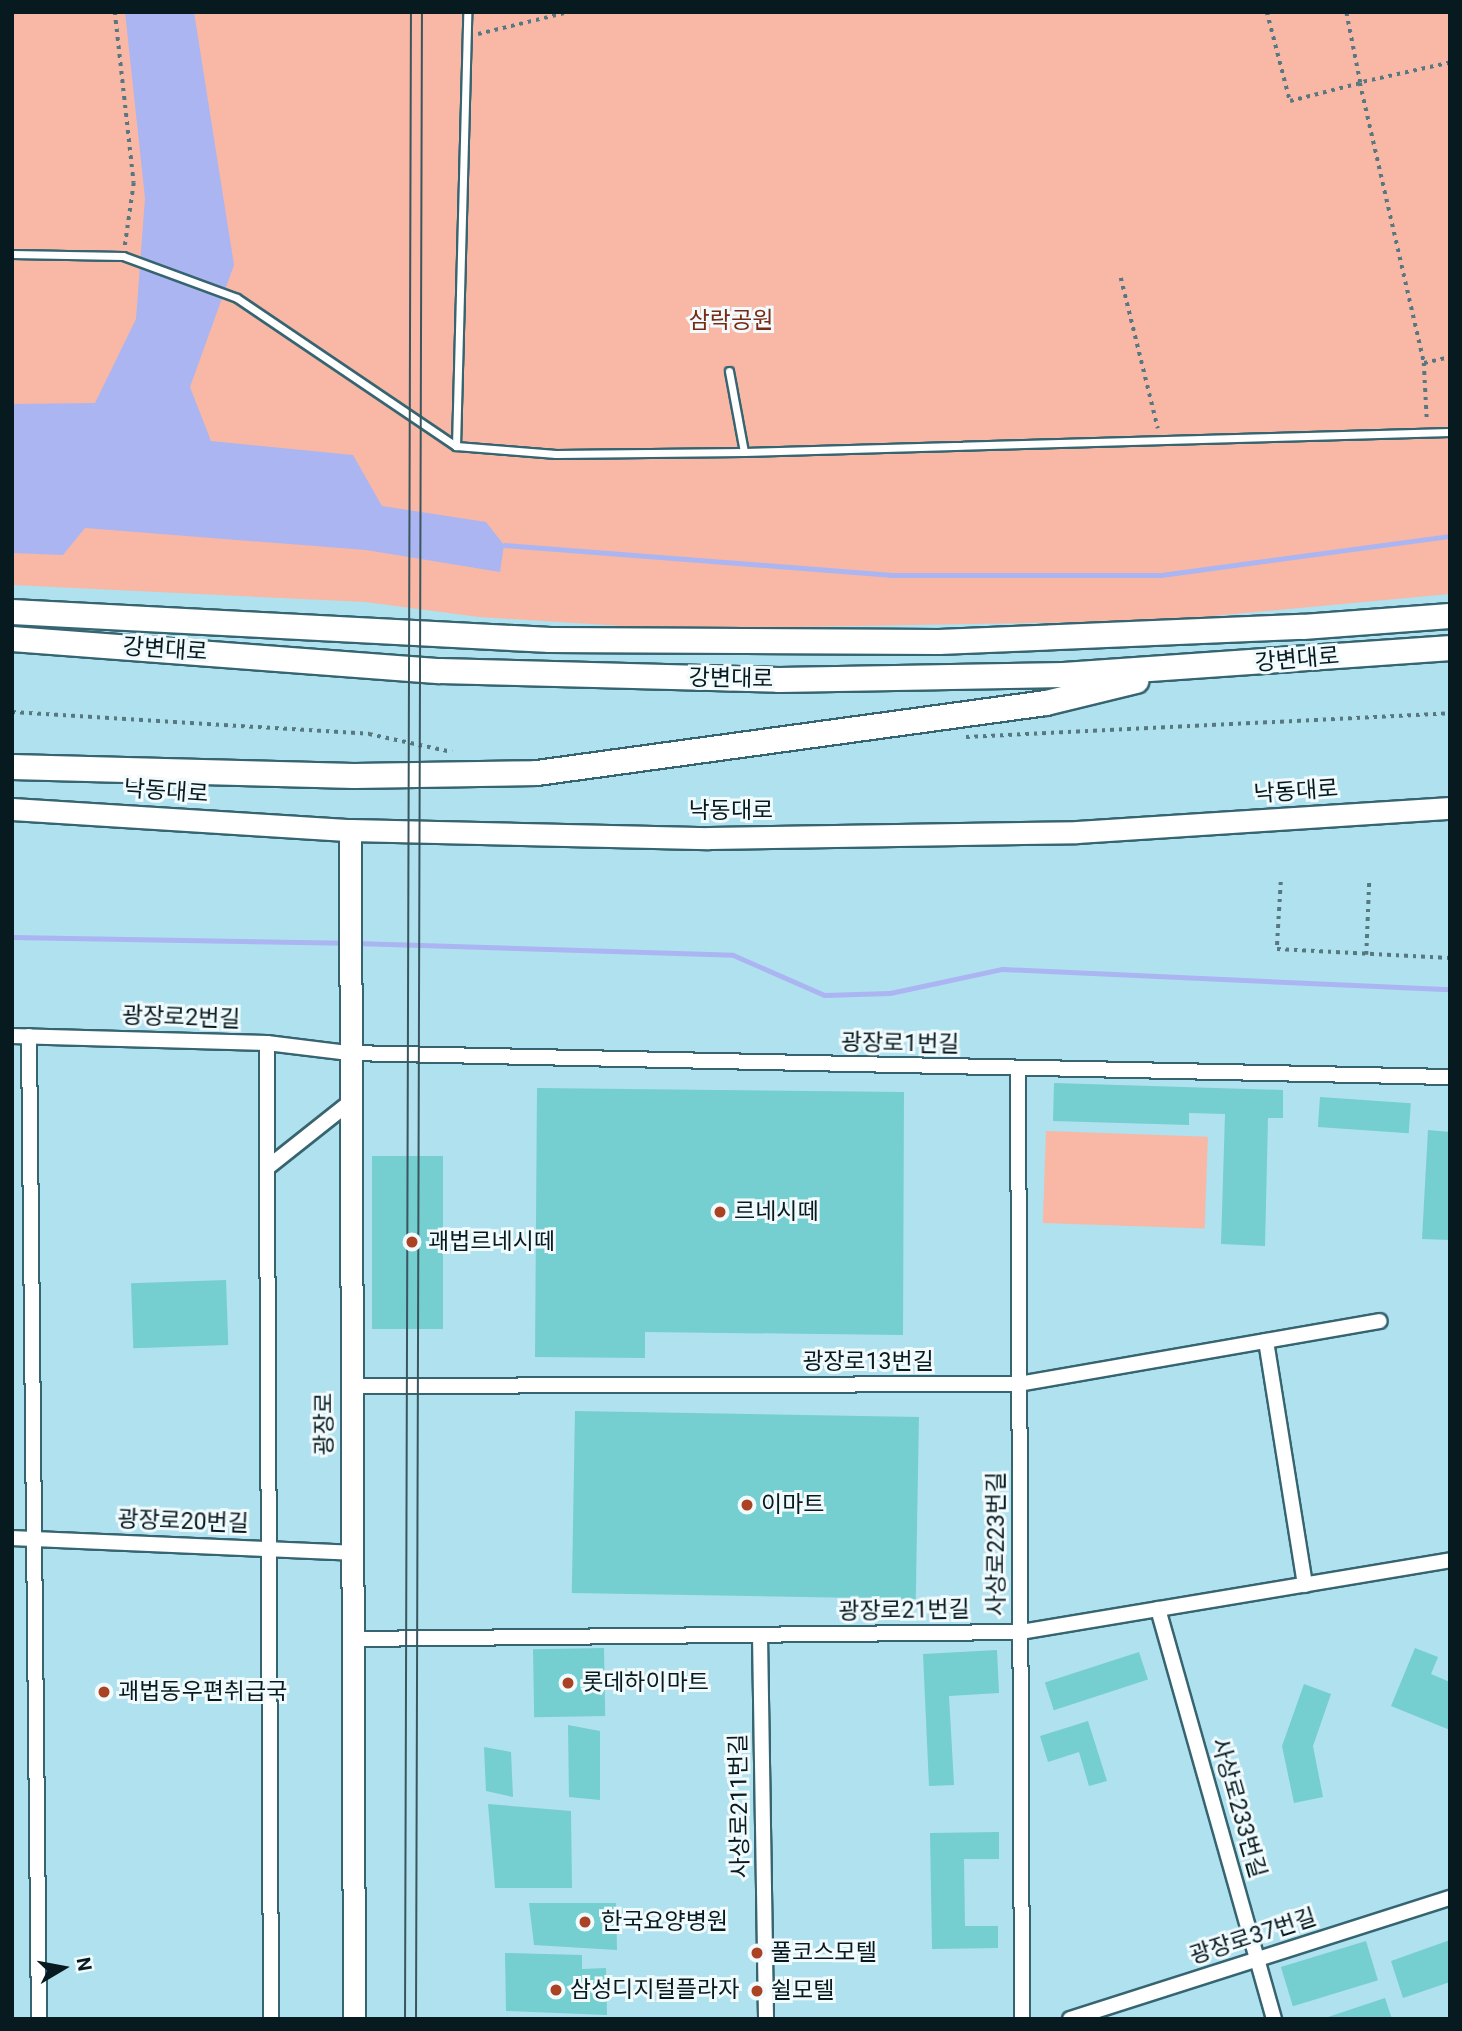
<!DOCTYPE html>
<meta charset="utf-8">
<style>
body{margin:0}
#map{position:relative;width:1462px;height:2031px;overflow:hidden;background:#b0e1ef;font-family:Roboto,"Noto Sans KR",sans-serif}
div>[style]{position:absolute}
[style*='--x']{left:calc(var(--x)*1px);top:calc(var(--y)*1px);width:calc(var(--w)*1px);rotate:calc(var(--a)*1deg)}
.green>*{inset:0;background:#f8b8a5;transform-origin:0 0}
.water>*{inset:0;background:#abb5f1}
.stream>*{height:5px;margin:-2.5px;padding:0 2.5px;transform-origin:2.5px;border-radius:2.5px;background:#abb5f1}
.building>*{inset:0;background:#75cecf;transform-origin:0 0}
.path>*{height:3.5px;margin-top:-1.75px;transform-origin:0;background:repeating-linear-gradient(90deg,#577881 0 3.5px,transparent 0 8.5px)}
.roads{filter:drop-shadow(2px 0 #366571) drop-shadow(-2px 0 #366571) drop-shadow(0 2px #366571) drop-shadow(0 -2px #366571)}
.service>*{height:7px;margin:-3.5px;padding:0 3.5px;transform-origin:3.5px;border-radius:3.5px;background:#fff}
.minor>*{height:14px;margin:-7px;padding:0 7px;transform-origin:7px;border-radius:7px;background:#fff}
.secondary>*{height:21px;margin:-10.5px;padding:0 10.5px;transform-origin:10.5px;border-radius:10.5px;background:#fff}
.trunk>*{height:24px;margin:-12px;padding:0 12px;transform-origin:12px;border-radius:12px;background:#fff}
.tram>*{height:2px;margin:-1px;padding:0 1px;transform-origin:1px;border-radius:1px;background:#39555d}
.dots>*{width:19px;height:19px;translate:-50% -50%;box-sizing:border-box;border:4px solid #f1fafd;border-radius:50%}
span{translate:-50% -50%;white-space:nowrap;text-align:center;line-height:1.15;-webkit-text-stroke:6px #f1fafd;paint-order:stroke}
.park-label{font-size:23px;color:#792a12}
.street-label{font-size:23px;color:#071a1f}
.poi-label{font-size:23px;color:#071a1f}
.left{translate:0 -50%;text-align:left}
.frame{position:absolute;inset:0;border:14px solid #071a1f;pointer-events:none}
.north{position:absolute;left:28px;top:1933px;width:70px;height:70px;-webkit-text-stroke:5px #f1fafd;paint-order:stroke;rotate:80deg;font-size:19px;font-weight:700;line-height:28px;text-align:center;color:#071a1f}
.north::after{content:'';display:block;margin:auto;width:24px;height:32px;background:#071a1f;clip-path:polygon(50% 0,100% 100%,50% 72%,0 100%)}
</style>
<div id="map">
<div class="green">
<i style="clip-path:polygon(12px 12px,1450px 12px,1450px 594px,1158px 621px,670px 629px,479px 617px,365px 602px,12px 585px)"></i>
<i style="left:1046px;top:1131px;width:162px;height:92px;rotate:2deg"></i>
</div>
<div class="water">
<i style="clip-path:polygon(125px 12px,194px 12px,234px 265px,190px 387px,211px 441px,353px 455px,382px 506px,486px 522px,504px 545px,500px 572px,366px 550px,85px 528px,63px 555px,12px 553px,12px 404px,95px 403px,136px 319px,145px 198px)"></i>
</div>
<div class="stream">
<i style="--x:504;--y:545;--w:387;--a:4.4"></i>
<i style="--x:890;--y:575;--w:271;--a:0"></i>
<i style="--x:1161;--y:575;--w:292;--a:-7.7"></i>
<i style="--x:12;--y:937;--w:333;--a:1"></i>
<i style="--x:355;--y:943;--w:378;--a:1.8"></i>
<i style="--x:733;--y:955;--w:99;--a:23.7"></i>
<i style="--x:824;--y:995;--w:66;--a:-1.7"></i>
<i style="--x:890;--y:993;--w:115;--a:-12.1"></i>
<i style="--x:1002;--y:969;--w:448;--a:2.6"></i>
</div>
<div class="building">
<i style="clip-path:polygon(1054px 1083px,1283px 1090px,1283px 1118px,1268px 1118px,1265px 1246px,1221px 1244px,1225px 1114px,1189px 1113px,1189px 1125px,1053px 1121px)"></i>
<i style="clip-path:polygon(537px 1088px,904px 1092px,903px 1335px,645px 1332px,645px 1358px,535px 1357px)"></i>
<i style="left:1320px;top:1097px;width:91px;height:30px;rotate:4deg"></i>
<i style="clip-path:polygon(1428px 1130px,1450px 1132px,1450px 1240px,1422px 1239px)"></i>
<i style="left:443px;top:1156px;width:173px;height:71px;rotate:90deg"></i>
<i style="left:226px;top:1280px;width:65px;height:95px;rotate:88deg"></i>
<i style="left:575px;top:1411px;width:344px;height:182px;rotate:1deg"></i>
<i style="left:604px;top:1648px;width:68px;height:71px;rotate:89deg"></i>
<i style="clip-path:polygon(1415px 1648px,1438px 1657px,1431px 1674px,1450px 1682px,1450px 1730px,1391px 1706px)"></i>
<i style="clip-path:polygon(997px 1650px,999px 1693px,949px 1696px,954px 1785px,929px 1786px,923px 1654px)"></i>
<i style="left:1139px;top:1652px;width:29px;height:99px;rotate:72deg"></i>
<i style="clip-path:polygon(1304px 1684px,1331px 1694px,1313px 1746px,1323px 1797px,1294px 1803px,1282px 1746px)"></i>
<i style="clip-path:polygon(1088px 1721px,1107px 1781px,1089px 1786px,1079px 1752px,1048px 1762px,1040px 1736px)"></i>
<i style="clip-path:polygon(568px 1725px,600px 1731px,600px 1800px,569px 1797px)"></i>
<i style="clip-path:polygon(484px 1747px,511px 1752px,513px 1797px,486px 1791px)"></i>
<i style="clip-path:polygon(488px 1804px,571px 1811px,572px 1888px,495px 1888px)"></i>
<i style="clip-path:polygon(999px 1832px,999px 1859px,964px 1859px,965px 1926px,998px 1926px,998px 1948px,932px 1949px,930px 1833px)"></i>
<i style="clip-path:polygon(529px 1903px,616px 1903px,617px 1950px,534px 1945px)"></i>
<i style="clip-path:polygon(1450px 1940px,1450px 1982px,1403px 1998px,1391px 1961px)"></i>
<i style="left:1366px;top:1941px;width:41px;height:89px;rotate:73deg"></i>
<i style="clip-path:polygon(505px 1953px,582px 1955px,582px 1969px,606px 1968px,607px 2015px,506px 2011px)"></i>
<i style="clip-path:polygon(1385px 1998px,1392px 2019px,1325px 2019px,1325px 2018px)"></i>
</div>
<div class="path">
<i style="--x:115;--y:12;--w:172;--a:83.7"></i>
<i style="--x:134;--y:183;--w:64;--a:98.1"></i>
<i style="--x:1267;--y:12;--w:92;--a:75.5"></i>
<i style="--x:1290;--y:101;--w:72;--a:-14.4"></i>
<i style="--x:1360;--y:83;--w:72;--a:-101.2"></i>
<i style="--x:478;--y:34;--w:94;--a:-13.6"></i>
<i style="--x:1450;--y:63;--w:92;--a:167.5"></i>
<i style="--x:1360;--y:83;--w:287;--a:77.1"></i>
<i style="--x:1424;--y:363;--w:27;--a:-13"></i>
<i style="--x:1121;--y:278;--w:155;--a:76.2"></i>
<i style="--x:1424;--y:363;--w:57;--a:87"></i>
<i style="--x:12;--y:712;--w:358;--a:3.5"></i>
<i style="--x:369;--y:734;--w:85;--a:12.2"></i>
<i style="--x:966;--y:737;--w:485;--a:-2.8"></i>
<i style="--x:1281;--y:882;--w:67;--a:93.4"></i>
<i style="--x:1277;--y:949;--w:173;--a:3"></i>
<i style="--x:1366;--y:955;--w:76;--a:-87.7"></i>
</div>
<div class="roads">
<div class="service">
<i style="--x:12;--y:254;--w:111;--a:1"></i>
<i style="--x:123;--y:256;--w:121;--a:20.2"></i>
<i style="--x:237;--y:298;--w:264;--a:34.1"></i>
<i style="--x:456;--y:446;--w:100;--a:4.6"></i>
<i style="--x:556;--y:454;--w:188;--a:-0.6"></i>
<i style="--x:744;--y:452;--w:706;--a:-1.62"></i>
<i style="--x:729;--y:371;--w:82;--a:79.5"></i>
<i style="--x:456;--y:446;--w:434;--a:-88.5"></i>
</div>
<div class="minor">
<i style="--x:12;--y:1036;--w:255;--a:1.6"></i>
<i style="--x:267;--y:1043;--w:83;--a:7"></i>
<i style="--x:349;--y:1053;--w:1101;--a:1.25"></i>
<i style="--x:29;--y:1036;--w:983;--a:89.42"></i>
<i style="--x:267;--y:1043;--w:125;--a:90"></i>
<i style="--x:267;--y:1168;--w:105;--a:-38.4"></i>
<i style="--x:1018;--y:1069;--w:950;--a:89.76"></i>
<i style="--x:267;--y:1168;--w:851;--a:89.73"></i>
<i style="--x:1266;--y:1341;--w:247;--a:80.9"></i>
<i style="--x:351;--y:1386;--w:668;--a:-0.17"></i>
<i style="--x:1019;--y:1384;--w:366;--a:-9.9"></i>
<i style="--x:12;--y:1538;--w:339;--a:2.5"></i>
<i style="--x:1158;--y:1609;--w:426;--a:74.2"></i>
<i style="--x:760;--y:1635;--w:384;--a:89.1"></i>
<i style="--x:352;--y:1639;--w:669;--a:-0.6"></i>
<i style="--x:1021;--y:1632;--w:435;--a:-9.5"></i>
<i style="--x:1070;--y:2019;--w:399;--a:-17.7"></i>
</div>
<div class="secondary">
<i style="--x:12;--y:809;--w:339;--a:3.6"></i>
<i style="--x:350;--y:830;--w:359;--a:1.3"></i>
<i style="--x:709;--y:838;--w:368;--a:-0.9"></i>
<i style="--x:1077;--y:832;--w:374;--a:-3.7"></i>
<i style="--x:350;--y:830;--w:1189;--a:89.81"></i>
</div>
<div class="trunk">
<i style="--x:12;--y:612;--w:539;--a:2.98"></i>
<i style="--x:550;--y:640;--w:389;--a:0.3"></i>
<i style="--x:939;--y:642;--w:364;--a:-2.4"></i>
<i style="--x:1303;--y:627;--w:147;--a:-4.3"></i>
<i style="--x:12;--y:639;--w:429;--a:4.3"></i>
<i style="--x:440;--y:671;--w:339;--a:1.5"></i>
<i style="--x:779;--y:680;--w:286;--a:-1"></i>
<i style="--x:1065;--y:675;--w:386;--a:-4"></i>
<i style="--x:12;--y:767;--w:342;--a:1.5"></i>
<i style="--x:354;--y:776;--w:183;--a:-0.9"></i>
<i style="--x:537;--y:773;--w:514;--a:-7.83"></i>
<i style="--x:1046;--y:703;--w:93;--a:-13.7"></i>
</div>
</div>
<div class="tram">
<i style="--x:405;--y:2019;--w:2007;--a:-89.83"></i>
<i style="--x:416;--y:2019;--w:2007;--a:-89.83"></i>
</div>
<div class="dots">
<i style="left:720px;top:1212px;background:#aa4223"></i>
<i style="left:412px;top:1242px;background:#aa4223"></i>
<i style="left:747px;top:1505px;background:#aa4223"></i>
<i style="left:568px;top:1683px;background:#aa4223"></i>
<i style="left:104px;top:1692px;background:#aa4223"></i>
<i style="left:585px;top:1922px;background:#aa4223"></i>
<i style="left:757px;top:1953px;background:#aa4223"></i>
<i style="left:556px;top:1990px;background:#aa4223"></i>
<i style="left:757px;top:1991px;background:#aa4223"></i>
</div>
<div class="park-label">
<span style="left:731px;top:321px">삼락공원</span>
</div>
<div class="street-label">
<span style="left:165px;top:650px;rotate:4deg">강변대로</span>
<span style="left:1297px;top:660px;rotate:-5deg">강변대로</span>
<span style="left:731px;top:679px;rotate:1deg">강변대로</span>
<span style="left:166px;top:792px;rotate:4deg">낙동대로</span>
<span style="left:1296px;top:792px;rotate:-4deg">낙동대로</span>
<span style="left:731px;top:811px">낙동대로</span>
<span style="left:181px;top:1018px;rotate:2deg">광장로2번길</span>
<span style="left:900px;top:1044px;rotate:1deg">광장로1번길</span>
<span style="left:868px;top:1362px">광장로13번길</span>
<span style="left:325px;top:1424px;rotate:-90deg">광장로</span>
<span style="left:183px;top:1522px;rotate:2deg">광장로20번길</span>
<span style="left:997px;top:1544px;rotate:-90deg">사상로223번길</span>
<span style="left:904px;top:1611px;rotate:-1deg">광장로21번길</span>
<span style="left:740px;top:1806px;rotate:-91deg">사상로211번길</span>
<span style="left:1238px;top:1808px;rotate:74deg">사상로233번길</span>
<span style="left:1253px;top:1937px;rotate:-18deg">광장로37번길</span>
</div>
<div class="poi-label">
<span class="left" style="left:734px;top:1212px">르네시떼</span>
<span class="left" style="left:428px;top:1242px">괘법르네시떼</span>
<span class="left" style="left:761px;top:1505px">이마트</span>
<span class="left" style="left:582px;top:1683px">롯데하이마트</span>
<span class="left" style="left:118px;top:1692px">괘법동우편취급국</span>
<span class="left" style="left:601px;top:1922px">한국요양병원</span>
<span class="left" style="left:771px;top:1953px">풀코스모텔</span>
<span class="left" style="left:570px;top:1990px">삼성디지털플라자</span>
<span class="left" style="left:771px;top:1991px">쉴모텔</span>
</div>
<div class="frame"></div>
<div class="north">N</div>
</div>
